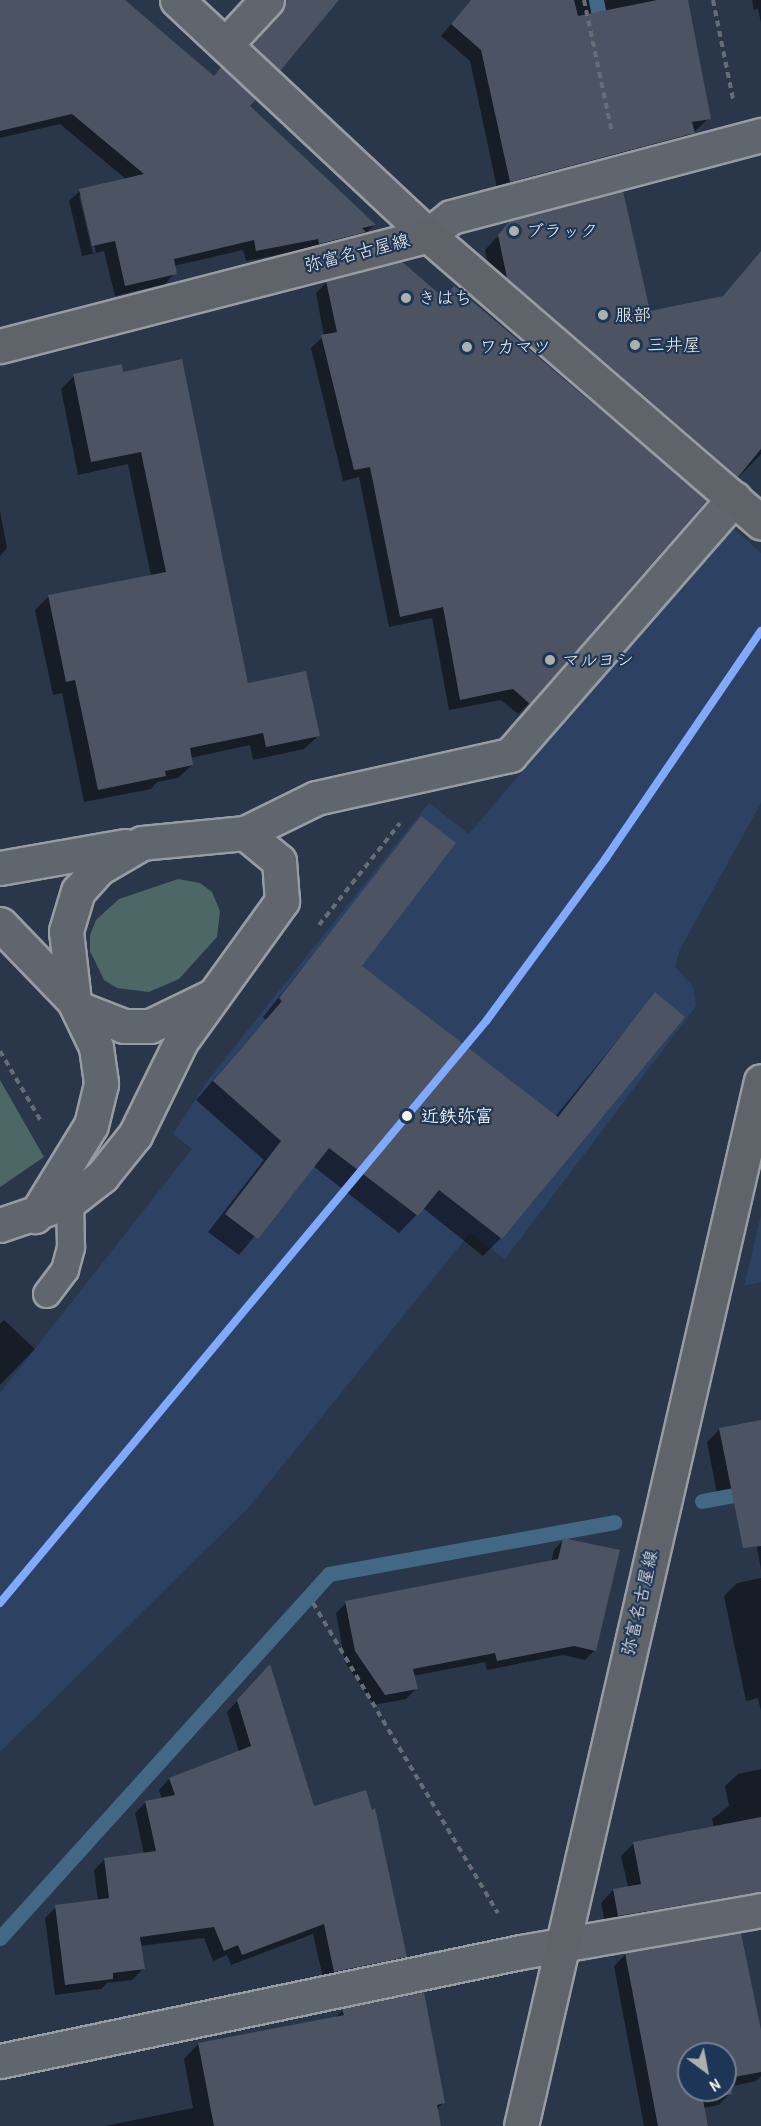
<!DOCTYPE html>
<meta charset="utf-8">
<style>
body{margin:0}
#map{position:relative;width:761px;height:2126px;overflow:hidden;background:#2a374a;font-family:"Patrick Hand","Klee One",sans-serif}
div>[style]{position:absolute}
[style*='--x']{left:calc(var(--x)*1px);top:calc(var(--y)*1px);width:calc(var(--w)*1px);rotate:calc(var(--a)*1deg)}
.built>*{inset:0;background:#2d4162}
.green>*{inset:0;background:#4d6666}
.shadow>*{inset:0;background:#0007}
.stream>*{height:15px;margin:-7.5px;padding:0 7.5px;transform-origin:7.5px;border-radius:7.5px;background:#426886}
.building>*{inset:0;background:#4c5363}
.path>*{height:4px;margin-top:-2px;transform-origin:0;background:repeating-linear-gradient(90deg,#666d76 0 6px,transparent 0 10.5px)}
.roads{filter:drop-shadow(2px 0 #979ca3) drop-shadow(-2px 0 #979ca3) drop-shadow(0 2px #979ca3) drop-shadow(0 -2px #979ca3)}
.service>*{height:26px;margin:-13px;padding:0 13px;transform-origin:13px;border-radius:13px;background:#60666e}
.minor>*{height:33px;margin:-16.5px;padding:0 16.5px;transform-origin:16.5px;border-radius:16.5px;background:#60666e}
.primary>*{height:33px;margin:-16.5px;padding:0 16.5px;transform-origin:16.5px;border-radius:16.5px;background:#5e646a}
.rail-1>*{height:8px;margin:-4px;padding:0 4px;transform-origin:4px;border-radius:4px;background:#80a9ff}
.dots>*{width:16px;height:16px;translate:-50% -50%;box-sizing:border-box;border:3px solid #1d3557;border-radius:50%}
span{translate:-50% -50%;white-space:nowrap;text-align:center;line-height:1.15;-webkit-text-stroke:4.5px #1d3557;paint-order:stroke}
.poi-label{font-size:18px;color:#f4f1e8}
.left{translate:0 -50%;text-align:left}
.street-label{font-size:18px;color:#f4f1e8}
.stop-label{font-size:18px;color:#f4f1e8;font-weight:700}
.north{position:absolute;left:677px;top:2042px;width:60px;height:60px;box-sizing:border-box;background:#1d3557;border:2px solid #738091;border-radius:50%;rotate:148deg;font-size:16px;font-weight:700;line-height:24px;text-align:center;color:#f4f1e8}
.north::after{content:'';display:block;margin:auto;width:21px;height:27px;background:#adb0b1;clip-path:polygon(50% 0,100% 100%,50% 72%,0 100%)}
</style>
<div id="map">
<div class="built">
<i style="clip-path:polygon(731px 526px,761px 553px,761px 803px,680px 949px,675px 967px,693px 986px,696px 1006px,505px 1259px,470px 1233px,250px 1506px,0 1752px,0 1393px,192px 1149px,173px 1134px,208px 1080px,429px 803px,469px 834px)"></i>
<i style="clip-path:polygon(761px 1215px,761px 1282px,744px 1286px)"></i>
</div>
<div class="green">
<i style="clip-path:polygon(178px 879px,200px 883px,212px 892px,220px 911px,217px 937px,179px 979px,149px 992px,117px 988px,104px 980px,90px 951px,90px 935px,96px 920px,119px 899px)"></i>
<i style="clip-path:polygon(0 1080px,44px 1157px,0 1187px)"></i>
</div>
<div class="shadow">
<i style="clip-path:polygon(evenodd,0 0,123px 0,248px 106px,374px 225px,364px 235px,308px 254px,307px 249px,246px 261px,243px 250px,174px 266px,175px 273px,165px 284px,115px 296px,104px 251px,82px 256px,69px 201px,80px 191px,127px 180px,60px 124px,0 138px,0 0,79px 196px,83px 196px,96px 253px,93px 254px,79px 196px)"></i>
<i style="clip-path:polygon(280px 0,338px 0,271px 78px,245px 53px,273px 22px)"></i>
<i style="clip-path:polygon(471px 0,686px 0,709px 118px,681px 144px,498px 193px,470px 61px,441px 36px)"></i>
<i style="clip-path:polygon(752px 0,761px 0,761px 23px,758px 9px,754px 10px)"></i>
<i style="clip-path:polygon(511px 222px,649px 313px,721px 298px,747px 270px,761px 282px,761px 454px,734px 482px,494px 291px,485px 250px)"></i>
<i style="clip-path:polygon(327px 282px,529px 703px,518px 714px,501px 700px,449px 710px,432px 618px,389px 627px,359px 477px,343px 481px,311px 348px,324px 336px,316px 293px)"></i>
<i style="clip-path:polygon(122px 373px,247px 684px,318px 736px,304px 749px,253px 760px,250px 745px,190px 758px,192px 765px,178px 778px,157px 782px,151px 789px,84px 802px,62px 693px,53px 695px,35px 610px,49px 596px,151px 576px,128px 464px,78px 475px,61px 389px,74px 376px)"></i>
<i style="clip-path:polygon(0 511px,7px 548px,0 556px)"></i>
<i style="clip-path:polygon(422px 818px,360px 967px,555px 1117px,655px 994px,501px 1238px,483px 1256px,423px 1208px,399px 1233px,313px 1166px,239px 1255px,208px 1232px,264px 1160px,196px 1100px,266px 1020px,263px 1017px)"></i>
<i style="clip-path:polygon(4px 1320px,35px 1349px,0 1385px,0 1324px)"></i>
<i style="clip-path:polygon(761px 1421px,761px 1569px,747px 1493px,718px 1499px,707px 1442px,719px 1430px)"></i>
<i style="clip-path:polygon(564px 1539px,595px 1650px,585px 1660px,563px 1655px,487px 1670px,485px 1662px,413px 1676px,416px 1689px,406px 1699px,374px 1705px,345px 1662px,336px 1613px,346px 1603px,551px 1563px,554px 1550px)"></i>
<i style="clip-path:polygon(761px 1578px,761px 1711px,758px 1698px,746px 1701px,724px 1596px,737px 1583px)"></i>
<i style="clip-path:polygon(259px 1677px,313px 1808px,406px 1956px,395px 1967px,324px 1982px,313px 1934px,231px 1965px,227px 1955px,213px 1961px,204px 1938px,140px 1946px,143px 1969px,132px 1980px,107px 1983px,101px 1989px,55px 1995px,45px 1918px,56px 1907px,98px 1901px,94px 1870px,105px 1859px,144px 1854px,135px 1813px,146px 1802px,162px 1799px,159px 1790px,169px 1779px,239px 1752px,227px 1712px)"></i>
<i style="clip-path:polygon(761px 1769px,761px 1902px,606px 1928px,601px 1903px,613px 1890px,628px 1887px,621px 1856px,634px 1843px,714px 1828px,712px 1819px,729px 1806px,725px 1786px,738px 1774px)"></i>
<i style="clip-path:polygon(evenodd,626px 1954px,761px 2039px,761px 2076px,756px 2081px,729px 2087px,730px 2093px,719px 2105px,703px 2108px,707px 2126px,644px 2126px,614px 1966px,626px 1954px,689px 2054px,725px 2054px,725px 2090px,689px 2090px,689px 2054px)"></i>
<i style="clip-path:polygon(343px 2010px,443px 2103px,436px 2110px,439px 2126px,105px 2126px,193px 2108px,184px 2059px,198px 2044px,334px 2019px)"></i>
</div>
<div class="stream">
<i style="--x:596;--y:0;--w:31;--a:79"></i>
<i style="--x:702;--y:1501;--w:60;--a:-10.6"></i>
<i style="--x:0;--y:1938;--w:491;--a:-47.9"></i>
<i style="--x:329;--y:1574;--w:290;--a:-10.3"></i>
</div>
<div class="building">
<i style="clip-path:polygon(0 0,125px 0,214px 76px,221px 67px,256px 99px,250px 106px,376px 225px,362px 228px,366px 232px,319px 244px,318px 239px,256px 251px,254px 240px,174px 259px,177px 274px,125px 286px,115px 241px,92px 246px,79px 189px,144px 174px,72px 114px,0 131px)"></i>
<i style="clip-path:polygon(285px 0,339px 0,280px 71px,252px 44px,281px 13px)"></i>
<i style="clip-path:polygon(471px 0,574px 0,578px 16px,657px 0,688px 0,711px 119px,692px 122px,695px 133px,510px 182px,481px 50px,451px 24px)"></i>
<i style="clip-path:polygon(623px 191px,650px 311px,723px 296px,761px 251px,761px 449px,738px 477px,507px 278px,498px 235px,510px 221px)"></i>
<i style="clip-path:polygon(401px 261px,444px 298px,454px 286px,707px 500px,530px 704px,513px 689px,460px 700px,443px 607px,400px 617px,370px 467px,354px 470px,321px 335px,337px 332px,326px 281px)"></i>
<i style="clip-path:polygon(182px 359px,248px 683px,306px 671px,320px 736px,266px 747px,263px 733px,190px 748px,193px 765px,165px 771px,166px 776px,98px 790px,75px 680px,66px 682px,48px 595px,166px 572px,141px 452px,91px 462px,73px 374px,122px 364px,123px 372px)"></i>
<i style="clip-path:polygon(421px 816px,456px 843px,362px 966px,558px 1117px,655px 992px,685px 1017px,502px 1239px,439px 1190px,418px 1216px,329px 1148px,258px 1239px,225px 1214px,281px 1141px,213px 1081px,282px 1001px,279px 998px)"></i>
<i style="clip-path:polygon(761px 1420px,761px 1546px,743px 1548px,719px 1428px)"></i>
<i style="clip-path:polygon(563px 1538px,620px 1550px,596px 1651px,574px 1646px,497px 1661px,495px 1653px,413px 1669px,418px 1689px,385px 1695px,355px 1651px,345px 1601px,558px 1559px)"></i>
<i style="clip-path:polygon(270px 1664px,314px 1806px,366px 1790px,372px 1810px,375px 1808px,407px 1957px,334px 1972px,324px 1924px,242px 1955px,238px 1945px,224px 1951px,214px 1927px,140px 1937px,145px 1969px,113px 1973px,113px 1979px,65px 1985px,55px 1905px,109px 1898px,104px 1858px,156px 1851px,145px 1801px,175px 1795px,169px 1778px,251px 1746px,237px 1700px)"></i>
<i style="clip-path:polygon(761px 1817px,761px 1892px,618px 1916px,613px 1889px,641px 1884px,633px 1842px)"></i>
<i style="clip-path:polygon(evenodd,741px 1933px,761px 2030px,761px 2072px,729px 2078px,732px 2094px,703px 2100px,708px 2126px,658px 2126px,625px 1953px,741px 1933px,689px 2054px,725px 2054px,725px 2090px,689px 2090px,689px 2054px)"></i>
<i style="clip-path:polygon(424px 1992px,445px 2103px,437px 2105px,441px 2126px,214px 2126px,198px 2043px,344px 2015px,342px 2009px)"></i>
</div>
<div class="path">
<i style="--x:584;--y:0;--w:136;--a:78.1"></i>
<i style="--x:713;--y:0;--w:101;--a:78.6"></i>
<i style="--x:319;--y:925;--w:130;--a:-51.5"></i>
<i style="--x:0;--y:1051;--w:83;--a:59.7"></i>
<i style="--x:313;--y:1603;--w:361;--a:59.2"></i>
</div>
<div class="roads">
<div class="service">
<i style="--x:47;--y:1294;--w:30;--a:-53"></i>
<i style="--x:65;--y:1270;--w:24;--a:-75"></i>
<i style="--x:71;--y:1247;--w:46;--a:-91.2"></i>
</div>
<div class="minor">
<i style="--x:177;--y:0;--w:344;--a:43.1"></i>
<i style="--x:428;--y:235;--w:29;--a:-38"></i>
<i style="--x:451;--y:217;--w:321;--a:-14.8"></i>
<i style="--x:226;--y:44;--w:60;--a:-47"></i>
<i style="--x:245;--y:833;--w:79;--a:-26.2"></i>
<i style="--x:316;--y:798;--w:199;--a:-12.5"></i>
<i style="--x:510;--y:755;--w:341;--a:-48.9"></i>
<i style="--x:0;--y:868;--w:127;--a:-10"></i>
<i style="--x:0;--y:924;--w:107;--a:46.1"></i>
<i style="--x:74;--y:1001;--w:51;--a:64.4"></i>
<i style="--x:96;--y:1047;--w:37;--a:82"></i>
<i style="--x:101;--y:1084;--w:42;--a:103.7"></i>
<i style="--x:91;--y:1125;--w:107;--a:121.6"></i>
<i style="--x:78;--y:1008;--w:49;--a:21.4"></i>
<i style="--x:124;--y:1026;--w:26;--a:0"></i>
<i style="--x:150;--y:1026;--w:67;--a:-25.8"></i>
<i style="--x:0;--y:1225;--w:74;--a:-18.9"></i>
<i style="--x:70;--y:1201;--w:41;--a:-38"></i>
<i style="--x:102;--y:1176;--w:53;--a:-51.2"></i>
<i style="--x:135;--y:1135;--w:105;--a:-63.9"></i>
<i style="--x:181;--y:1041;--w:173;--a:-54.2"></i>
<i style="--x:282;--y:901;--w:40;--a:-94.3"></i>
<i style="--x:279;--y:861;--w:44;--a:-140.5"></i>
<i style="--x:245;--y:833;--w:103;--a:174.5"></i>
<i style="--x:142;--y:843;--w:50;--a:149.8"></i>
<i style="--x:99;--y:868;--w:31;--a:132"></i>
<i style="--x:78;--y:891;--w:42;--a:106.7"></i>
<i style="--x:66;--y:931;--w:70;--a:83.5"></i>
<i style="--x:0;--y:2061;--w:532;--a:-11.82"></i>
<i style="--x:521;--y:1952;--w:244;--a:-9.9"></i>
</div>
<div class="primary">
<i style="--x:0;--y:346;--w:442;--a:-14.5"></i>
<i style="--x:428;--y:235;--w:440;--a:40.8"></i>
<i style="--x:521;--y:2126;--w:1072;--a:-77.07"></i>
</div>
</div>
<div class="rail-1">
<i style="--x:0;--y:1603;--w:760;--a:-50.13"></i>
<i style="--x:487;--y:1020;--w:201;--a:-53.7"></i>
<i style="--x:606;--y:858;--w:275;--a:-55.7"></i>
</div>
<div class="dots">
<i style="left:514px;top:231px;background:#adb0b1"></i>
<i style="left:406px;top:298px;background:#adb0b1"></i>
<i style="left:603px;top:315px;background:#adb0b1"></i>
<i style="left:635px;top:345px;background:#adb0b1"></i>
<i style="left:467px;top:347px;background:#adb0b1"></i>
<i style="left:550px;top:660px;background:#adb0b1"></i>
<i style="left:407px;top:1116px;background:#f4f1e8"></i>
</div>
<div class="poi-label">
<span class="left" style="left:526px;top:231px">ブラック</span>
<span class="left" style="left:418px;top:298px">きはち</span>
<span class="left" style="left:615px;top:315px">服部</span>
<span class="left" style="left:647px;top:345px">三井屋</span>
<span class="left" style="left:479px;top:347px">ワカマツ</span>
<span class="left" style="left:562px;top:660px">マルヨシ</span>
</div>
<div class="street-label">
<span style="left:357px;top:253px;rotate:-14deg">弥富名古屋線</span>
<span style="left:640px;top:1603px;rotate:-77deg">弥富名古屋線</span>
</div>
<div class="stop-label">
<span class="left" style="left:421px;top:1116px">近鉄弥富</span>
</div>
<div class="north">N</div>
</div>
